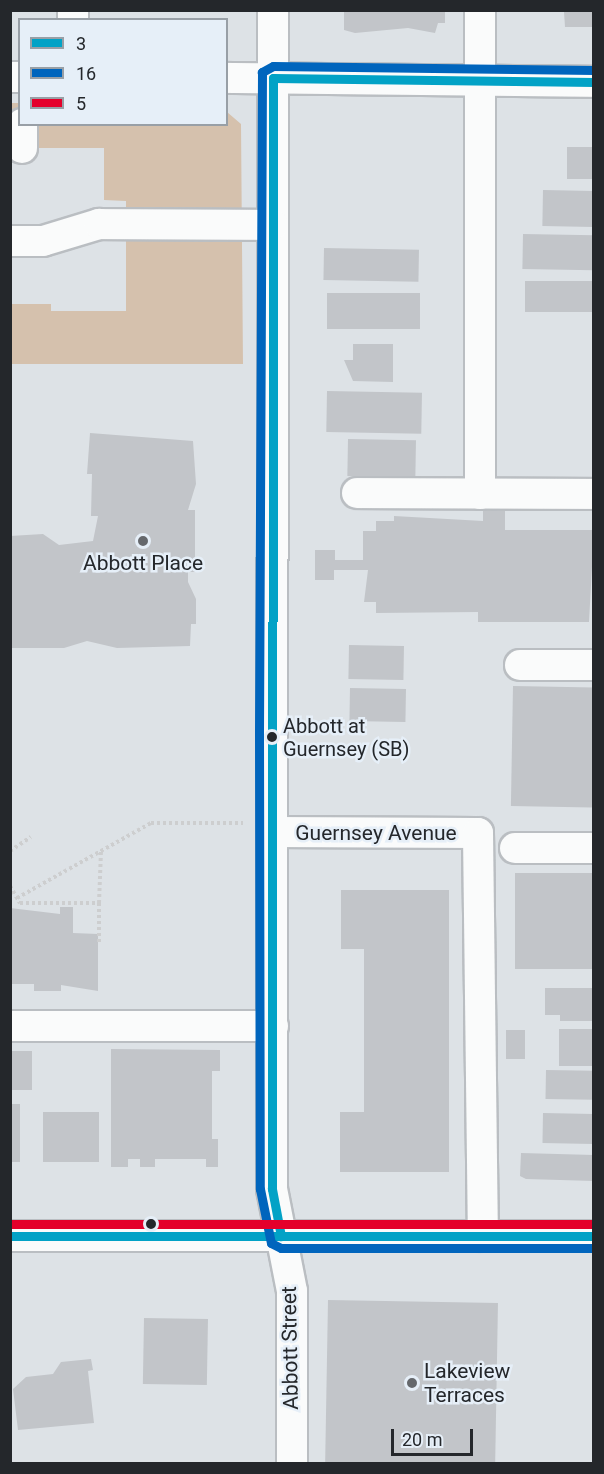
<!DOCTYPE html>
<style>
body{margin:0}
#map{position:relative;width:604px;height:1474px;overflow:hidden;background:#dde2e6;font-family:Roboto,sans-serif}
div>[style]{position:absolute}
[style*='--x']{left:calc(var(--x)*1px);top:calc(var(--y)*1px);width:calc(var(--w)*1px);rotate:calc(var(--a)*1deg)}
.green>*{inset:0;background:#d5c1ad}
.building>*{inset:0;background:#c2c5c9;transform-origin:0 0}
.path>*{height:4px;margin-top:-2px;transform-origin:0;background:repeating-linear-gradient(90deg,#cdcecf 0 3px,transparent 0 6px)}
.roads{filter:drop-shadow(2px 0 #babec2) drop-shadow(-2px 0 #babec2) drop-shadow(0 2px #babec2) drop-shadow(0 -2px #babec2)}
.minor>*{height:30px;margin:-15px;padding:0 15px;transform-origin:15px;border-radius:15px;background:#fafbfb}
.bus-1>*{height:9px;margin:-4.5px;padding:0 4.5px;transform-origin:4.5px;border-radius:4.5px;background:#02a2c6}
.bus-2>*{height:9px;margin:-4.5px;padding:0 4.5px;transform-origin:4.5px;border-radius:4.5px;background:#0065bd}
.bus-3>*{height:9px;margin:-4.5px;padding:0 4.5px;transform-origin:4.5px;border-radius:4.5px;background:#e4002b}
.dots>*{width:16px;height:16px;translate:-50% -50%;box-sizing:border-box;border:3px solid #e6eff8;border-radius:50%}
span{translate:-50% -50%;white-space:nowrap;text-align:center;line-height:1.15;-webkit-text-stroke:5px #e6eff8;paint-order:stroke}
.bus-label{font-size:20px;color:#24272b}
.left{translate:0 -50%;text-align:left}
.poi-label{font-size:21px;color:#24272b}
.street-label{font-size:21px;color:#24272b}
.frame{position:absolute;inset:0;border:12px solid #24272b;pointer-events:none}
.legend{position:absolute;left:18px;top:18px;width:210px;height:108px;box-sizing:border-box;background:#e6eff8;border:2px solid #989fa6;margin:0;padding:8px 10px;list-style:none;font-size:18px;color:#24272b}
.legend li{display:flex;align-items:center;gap:12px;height:30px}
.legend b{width:30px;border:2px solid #989fa6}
.scale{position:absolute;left:391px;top:1429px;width:82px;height:27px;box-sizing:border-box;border:3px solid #24272b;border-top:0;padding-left:8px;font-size:18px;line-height:21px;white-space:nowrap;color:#24272b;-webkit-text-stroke:4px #e6eff8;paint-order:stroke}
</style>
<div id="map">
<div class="green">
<i style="clip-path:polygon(11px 103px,19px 103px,20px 124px,226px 124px,227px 112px,241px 124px,243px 364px,11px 364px,10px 304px,51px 304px,51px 311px,126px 311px,126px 201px,104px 200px,104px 148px,11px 148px)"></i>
</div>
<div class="building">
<i style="clip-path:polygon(344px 10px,445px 10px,445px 23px,438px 23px,435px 33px,408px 28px,355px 33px,344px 30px)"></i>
<i style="clip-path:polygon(575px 10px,594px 10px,594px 27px,565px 27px,564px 12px)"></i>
<i style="left:567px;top:147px;width:27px;height:32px"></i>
<i style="left:543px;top:190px;width:51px;height:36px;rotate:1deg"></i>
<i style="left:523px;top:234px;width:71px;height:35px;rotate:1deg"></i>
<i style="left:324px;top:248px;width:95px;height:32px;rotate:1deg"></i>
<i style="left:525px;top:281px;width:69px;height:31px"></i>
<i style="left:327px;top:293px;width:93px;height:36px"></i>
<i style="clip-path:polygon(353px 344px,393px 344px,393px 382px,353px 381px,344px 360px,353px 360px)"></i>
<i style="left:327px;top:391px;width:95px;height:41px;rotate:1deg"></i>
<i style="clip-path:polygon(90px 433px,193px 441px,196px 484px,188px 510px,195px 510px,195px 572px,188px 572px,188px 582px,196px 599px,196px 624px,191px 624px,190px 646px,117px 648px,87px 641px,64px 648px,10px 648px,10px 536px,43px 534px,59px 545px,93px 541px,98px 516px,91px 516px,92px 474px,87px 474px)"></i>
<i style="left:348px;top:439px;width:68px;height:37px;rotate:1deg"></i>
<i style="clip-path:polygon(483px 506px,505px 506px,505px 530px,594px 530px,589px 622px,478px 622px,478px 612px,376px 613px,376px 602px,364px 602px,368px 570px,334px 570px,334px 580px,315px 580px,315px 550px,335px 550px,335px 560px,363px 560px,363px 531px,376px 531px,376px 521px,394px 521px,394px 516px,483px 521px)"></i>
<i style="left:349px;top:645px;width:55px;height:34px;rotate:1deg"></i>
<i style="left:513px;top:686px;width:81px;height:120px;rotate:1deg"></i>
<i style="left:350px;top:688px;width:56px;height:33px;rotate:1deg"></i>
<i style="left:515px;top:873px;width:79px;height:96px"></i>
<i style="clip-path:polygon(341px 890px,449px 890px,449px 1172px,340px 1172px,340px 1112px,364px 1112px,364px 949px,341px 949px)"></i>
<i style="clip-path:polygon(60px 907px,73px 907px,73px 933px,98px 934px,98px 991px,61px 985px,61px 991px,34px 991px,34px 984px,10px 984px,10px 908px,60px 914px)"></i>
<i style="clip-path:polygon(545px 988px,594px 988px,594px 1021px,560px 1021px,560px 1015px,545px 1015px)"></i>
<i style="left:559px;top:1029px;width:35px;height:37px"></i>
<i style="left:506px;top:1030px;width:19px;height:29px"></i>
<i style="clip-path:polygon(111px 1049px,220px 1050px,220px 1071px,212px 1071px,212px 1139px,218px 1139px,218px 1167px,206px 1167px,206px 1159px,155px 1159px,155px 1167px,140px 1167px,140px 1159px,128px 1159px,128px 1167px,111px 1167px)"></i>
<i style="left:10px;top:1051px;width:22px;height:39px"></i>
<i style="left:546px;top:1070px;width:48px;height:29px;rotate:1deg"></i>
<i style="left:10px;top:1104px;width:10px;height:58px"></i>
<i style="left:43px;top:1112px;width:56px;height:50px"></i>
<i style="left:543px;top:1113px;width:51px;height:30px;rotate:1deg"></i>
<i style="clip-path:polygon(521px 1153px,594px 1155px,594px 1181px,526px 1179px,520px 1176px)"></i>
<i style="left:328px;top:1300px;width:170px;height:164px;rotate:1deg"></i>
<i style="left:144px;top:1318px;width:64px;height:66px;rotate:1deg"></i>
<i style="clip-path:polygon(91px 1359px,93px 1370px,88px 1371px,94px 1423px,18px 1430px,13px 1389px,26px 1377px,53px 1374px,61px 1362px)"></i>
</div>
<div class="path">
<i style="--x:10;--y:851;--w:25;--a:-34"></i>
<i style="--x:10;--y:886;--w:20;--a:60"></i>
<i style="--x:20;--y:903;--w:79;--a:0"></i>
<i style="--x:99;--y:903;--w:41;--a:90"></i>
<i style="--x:17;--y:898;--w:154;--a:-29.2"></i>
<i style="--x:151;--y:823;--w:92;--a:0"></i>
<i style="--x:99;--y:903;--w:52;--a:-87.8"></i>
</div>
<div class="roads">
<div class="minor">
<i style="--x:273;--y:10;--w:1179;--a:90.05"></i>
<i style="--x:272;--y:1189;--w:104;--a:78.9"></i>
<i style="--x:292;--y:1291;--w:173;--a:90"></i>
<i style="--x:73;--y:20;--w:10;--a:-90"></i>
<i style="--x:10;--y:77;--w:10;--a:0"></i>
<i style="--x:226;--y:78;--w:368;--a:0.6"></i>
<i style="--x:22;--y:124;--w:24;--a:90"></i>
<i style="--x:10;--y:241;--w:33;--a:0"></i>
<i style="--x:43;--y:241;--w:59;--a:-16.9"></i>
<i style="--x:99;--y:224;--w:174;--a:0.3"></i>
<i style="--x:357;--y:493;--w:237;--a:0.2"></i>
<i style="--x:480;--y:494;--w:484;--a:-90"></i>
<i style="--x:520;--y:665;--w:74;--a:0"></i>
<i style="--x:274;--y:832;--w:204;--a:0.3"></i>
<i style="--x:478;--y:833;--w:403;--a:89.3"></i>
<i style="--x:515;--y:848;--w:79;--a:0"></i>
<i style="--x:10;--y:1026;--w:263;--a:0"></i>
<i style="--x:10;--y:1236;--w:584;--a:0"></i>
</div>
</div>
<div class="bus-1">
<i style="--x:273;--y:78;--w:1111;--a:90.05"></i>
<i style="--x:272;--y:1189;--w:48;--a:79.2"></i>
<i style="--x:273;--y:78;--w:321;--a:0.7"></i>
<i style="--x:10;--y:1236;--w:584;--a:0"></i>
</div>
<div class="bus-2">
<i style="--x:594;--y:70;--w:321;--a:-179.3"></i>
<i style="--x:273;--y:66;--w:13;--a:151"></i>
<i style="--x:262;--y:72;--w:658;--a:90.26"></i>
<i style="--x:259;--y:730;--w:459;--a:89.9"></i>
<i style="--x:260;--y:1189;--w:55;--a:78.5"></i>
<i style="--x:271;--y:1243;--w:11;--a:27"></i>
<i style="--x:281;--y:1248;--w:313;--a:0"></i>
</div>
<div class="bus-3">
<i style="--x:10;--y:1224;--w:584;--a:0"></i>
</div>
<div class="dots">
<i style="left:143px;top:541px;background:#65686c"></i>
<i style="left:272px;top:737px;background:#24272b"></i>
<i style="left:151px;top:1224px;background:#24272b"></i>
<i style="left:412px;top:1383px;background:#65686c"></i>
</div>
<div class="bus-label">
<span class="left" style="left:283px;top:738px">Abbott at<br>Guernsey (SB)</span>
</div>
<div class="poi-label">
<span style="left:143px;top:563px">Abbott Place</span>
<span class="left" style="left:424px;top:1383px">Lakeview<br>Terraces</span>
</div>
<div class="street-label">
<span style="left:376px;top:833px">Guernsey Avenue</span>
<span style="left:290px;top:1348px;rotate:-91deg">Abbott Street</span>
</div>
<div class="frame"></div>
<ul class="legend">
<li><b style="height:8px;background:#02a2c6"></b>3</li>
<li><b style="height:8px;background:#0065bd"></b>16</li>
<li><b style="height:8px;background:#e4002b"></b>5</li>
</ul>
<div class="scale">20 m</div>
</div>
